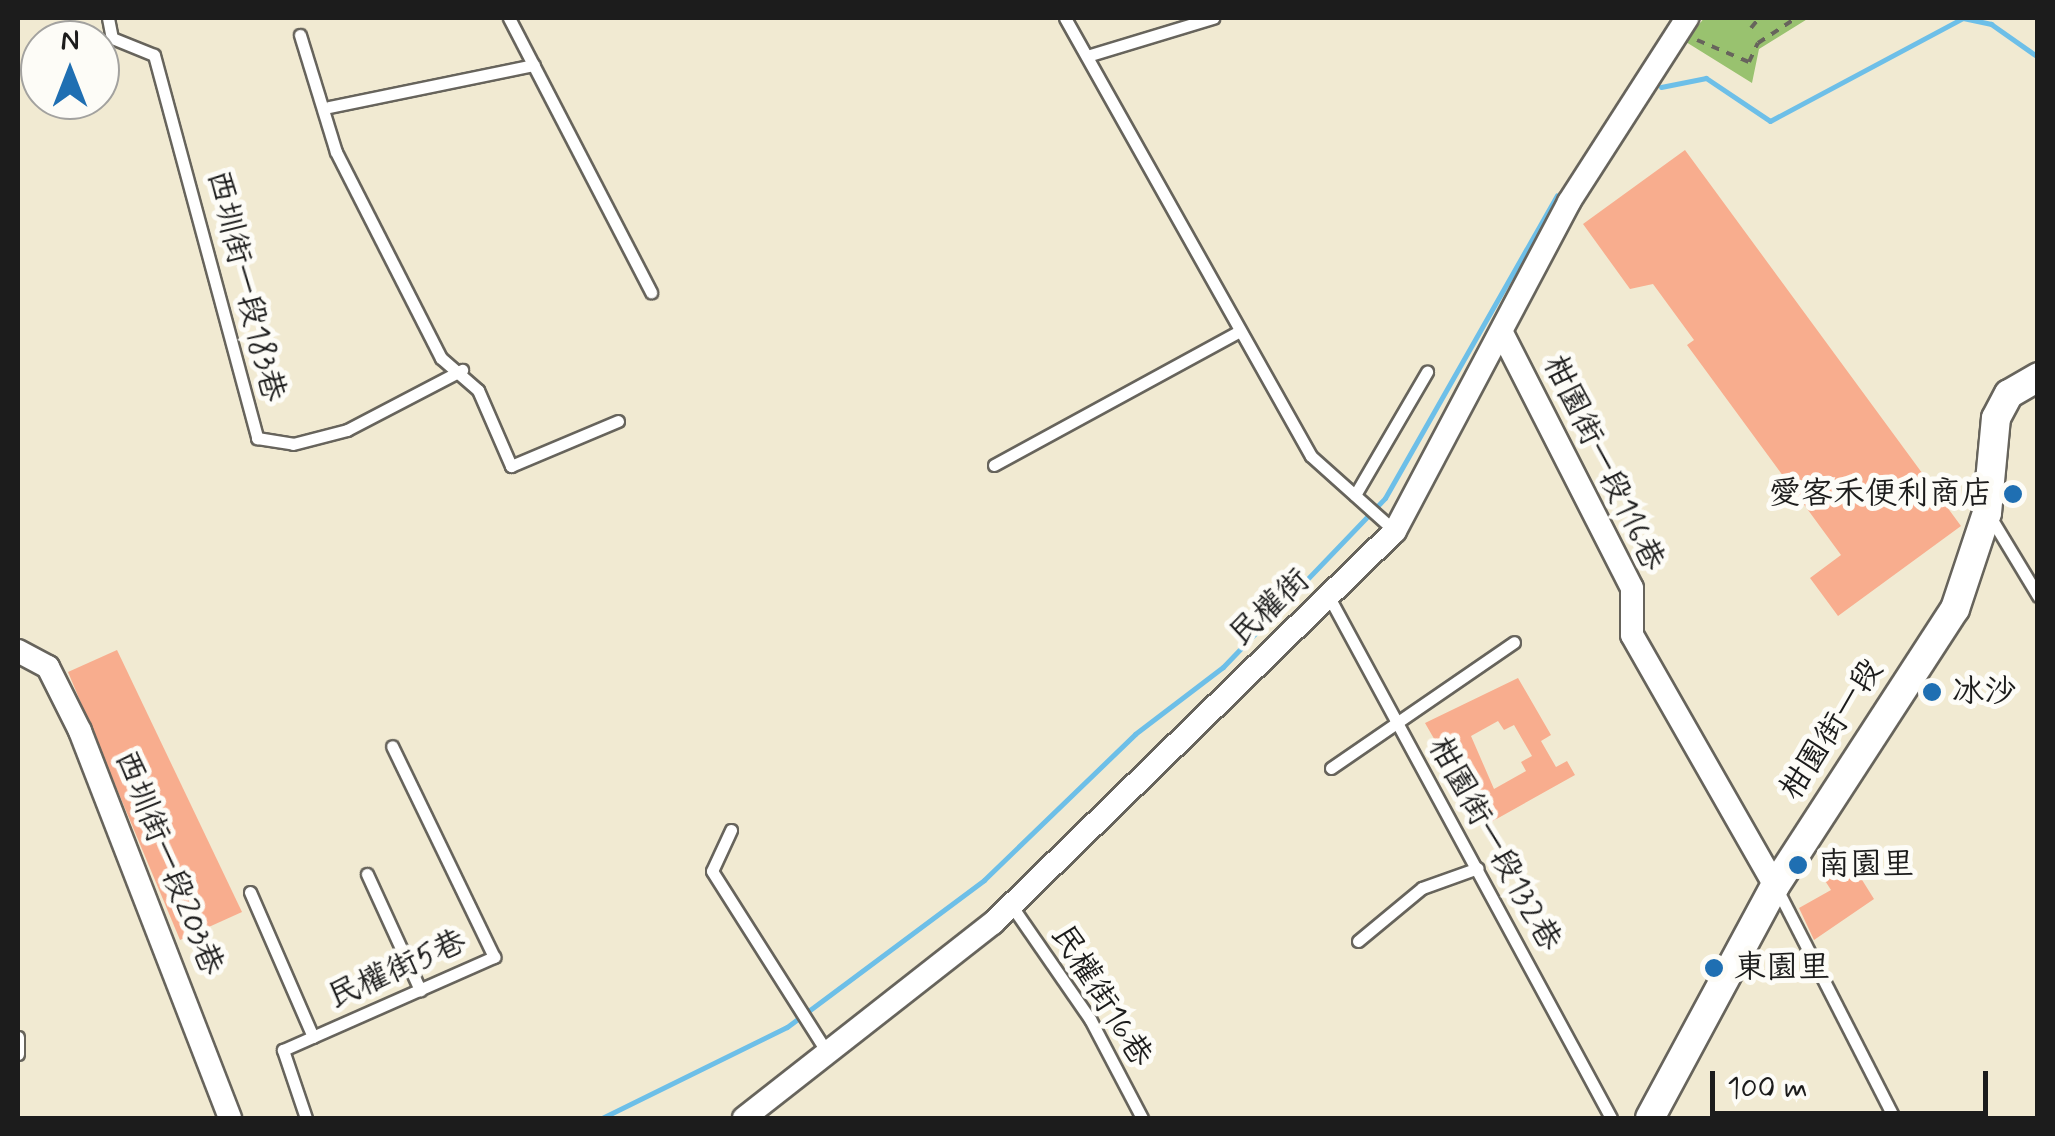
<!DOCTYPE html>
<meta charset="utf-8">
<style>
body{margin:0}
#map{position:relative;width:2055px;height:1136px;overflow:hidden;background:#f1ead2;font-family:Mynerve,"LXGW WenKai TC",sans-serif}
div>[style]{position:absolute}
[style*='--x']{left:calc(var(--x)*1px);top:calc(var(--y)*1px);width:calc(var(--w)*1px);rotate:calc(var(--a)*1deg)}
.green>*{inset:0;background:#99c26f}
.stream>*{height:5px;margin:-2.5px;padding:0 2.5px;transform-origin:2.5px;border-radius:2.5px;background:#6dbfe8}
.building>*{inset:0;background:#f8ad8e}
.path>*{height:4px;margin-top:-2px;transform-origin:0;background:repeating-linear-gradient(90deg,#67645c 0 8px,transparent 0 16px)}
.roads{filter:drop-shadow(2px 0 #67645c) drop-shadow(-2px 0 #67645c) drop-shadow(0 2px #67645c) drop-shadow(0 -2px #67645c)}
.service>*{height:11px;margin:-5.5px;padding:0 5.5px;transform-origin:5.5px;border-radius:5.5px;background:#fff}
.minor>*{height:22px;margin:-11px;padding:0 11px;transform-origin:11px;border-radius:11px;background:#fff}
.tertiary>*{height:28px;margin:-14px;padding:0 14px;transform-origin:14px;border-radius:14px;background:#fff}
.dots>*{width:28px;height:28px;translate:-50% -50%;box-sizing:border-box;border:5px solid #fdfcf7;border-radius:50%}
span{translate:-50% -50%;white-space:nowrap;text-align:center;line-height:1.15;-webkit-text-stroke:10px #fdfcf7;paint-order:stroke}
.street-label{font-size:32px;color:#1c1c1c}
.poi-label{font-size:32px;color:#1c1c1c}
.right{translate:-100% -50%;text-align:right}
.left{translate:0 -50%;text-align:left}
.frame{position:absolute;inset:0;border:20px solid #1c1c1c;pointer-events:none}
.north{position:absolute;left:20px;top:20px;width:100px;height:100px;box-sizing:border-box;background:#fdfcf7;border:2px solid #a3a29f;border-radius:50%;rotate:0deg;font-size:28px;font-weight:700;line-height:40px;text-align:center;color:#1c1c1c}
.north::after{content:'';display:block;margin:auto;width:35px;height:45px;background:#1f6fb2;clip-path:polygon(50% 0,100% 100%,50% 72%,0 100%)}
.scale{position:absolute;left:1710px;top:1071px;width:278px;height:45px;box-sizing:border-box;border:5px solid #1c1c1c;border-top:0;padding-left:12px;font-size:30px;line-height:35px;white-space:nowrap;color:#1c1c1c;-webkit-text-stroke:8px #fdfcf7;paint-order:stroke}
</style>
<div id="map">
<div class="green">
<i style="clip-path:polygon(1704px 18px,1809px 18px,1759px 49px,1752px 83px,1686px 42px)"></i>
</div>
<div class="stream">
<i style="--x:1661;--y:87;--w:46;--a:-11.3"></i>
<i style="--x:1706;--y:78;--w:77;--a:33.9"></i>
<i style="--x:1770;--y:121;--w:219;--a:-28.1"></i>
<i style="--x:1963;--y:18;--w:29;--a:12"></i>
<i style="--x:1991;--y:24;--w:57;--a:35.1"></i>
<i style="--x:602;--y:1118;--w:206;--a:-26.2"></i>
<i style="--x:787;--y:1027;--w:246;--a:-36.7"></i>
<i style="--x:984;--y:880;--w:210;--a:-44"></i>
<i style="--x:1135;--y:734;--w:111;--a:-37.3"></i>
<i style="--x:1223;--y:667;--w:234;--a:-46.2"></i>
<i style="--x:1385;--y:498;--w:348;--a:-60.4"></i>
</div>
<div class="building">
<i style="clip-path:polygon(1685px 150px,1961px 526px,1838px 616px,1810px 578px,1841px 555px,1687px 345px,1694px 340px,1653px 284px,1630px 289px,1583px 224px)"></i>
<i style="clip-path:polygon(117px 650px,242px 912px,180px 940px,68px 672px)"></i>
<i style="clip-path:polygon(evenodd,1518px 678px,1551px 735px,1541px 741px,1556px 767px,1567px 761px,1575px 775px,1484px 826px,1425px 723px,1518px 678px,1498px 721px,1504px 730px,1514px 725px,1532px 756px,1521px 762px,1526px 771px,1494px 789px,1471px 736px,1498px 721px)"></i>
<i style="clip-path:polygon(1849px 859px,1874px 899px,1814px 940px,1799px 908px,1831px 890px,1822px 876px)"></i>
</div>
<div class="path">
<i style="--x:1739;--y:18;--w:1;--a:0"></i>
<i style="--x:1751;--y:28;--w:13;--a:-51"></i>
<i style="--x:1697;--y:40;--w:56;--a:22.9"></i>
<i style="--x:1749;--y:62;--w:21;--a:-65"></i>
<i style="--x:1758;--y:43;--w:45;--a:-33.3"></i>
</div>
<div class="roads">
<div class="service">
<i style="--x:108;--y:18;--w:20;--a:79"></i>
<i style="--x:112;--y:38;--w:45;--a:22"></i>
<i style="--x:154;--y:55;--w:397;--a:74.9"></i>
<i style="--x:257;--y:438;--w:36;--a:9"></i>
<i style="--x:293;--y:444;--w:56;--a:-14.5"></i>
<i style="--x:347;--y:430;--w:130;--a:-27.6"></i>
<i style="--x:509;--y:18;--w:309;--a:62.6"></i>
<i style="--x:1065;--y:18;--w:502;--a:60.68"></i>
<i style="--x:1311;--y:456;--w:113;--a:41.8"></i>
<i style="--x:300;--y:35;--w:122;--a:72.9"></i>
<i style="--x:336;--y:152;--w:231;--a:63"></i>
<i style="--x:441;--y:358;--w:49;--a:40.9"></i>
<i style="--x:478;--y:390;--w:83;--a:66.5"></i>
<i style="--x:511;--y:466;--w:116;--a:-22.8"></i>
<i style="--x:1087;--y:56;--w:132;--a:-16.8"></i>
<i style="--x:329;--y:107;--w:209;--a:-11.6"></i>
<i style="--x:994;--y:465;--w:276;--a:-28.6"></i>
<i style="--x:1355;--y:495;--w:143;--a:-59.7"></i>
<i style="--x:1991;--y:518;--w:91;--a:58.9"></i>
<i style="--x:1329;--y:597;--w:592;--a:61.57"></i>
<i style="--x:1331;--y:768;--w:222;--a:-34.5"></i>
<i style="--x:731;--y:830;--w:45;--a:114.9"></i>
<i style="--x:712;--y:871;--w:214;--a:57.6"></i>
<i style="--x:367;--y:874;--w:128;--a:65.4"></i>
<i style="--x:1778;--y:891;--w:255;--a:62.9"></i>
<i style="--x:250;--y:892;--w:158;--a:66.5"></i>
<i style="--x:1011;--y:905;--w:139;--a:55.3"></i>
<i style="--x:1090;--y:1019;--w:112;--a:62.3"></i>
<i style="--x:1358;--y:941;--w:83;--a:-39.6"></i>
<i style="--x:1422;--y:888;--w:59;--a:-19.7"></i>
<i style="--x:18;--y:1037;--w:17;--a:90"></i>
<i style="--x:306;--y:1118;--w:72;--a:-108.7"></i>
<i style="--x:283;--y:1050;--w:231;--a:-23.8"></i>
<i style="--x:494;--y:957;--w:234;--a:-115.8"></i>
</div>
<div class="minor">
<i style="--x:1502;--y:333;--w:286;--a:63"></i>
<i style="--x:1632;--y:588;--w:47;--a:90"></i>
<i style="--x:1632;--y:635;--w:289;--a:60.3"></i>
<i style="--x:18;--y:651;--w:34;--a:28"></i>
<i style="--x:48;--y:667;--w:72;--a:63.4"></i>
<i style="--x:80;--y:731;--w:415;--a:68.8"></i>
<i style="--x:744;--y:1118;--w:316;--a:-38.1"></i>
<i style="--x:993;--y:923;--w:561;--a:-44.28"></i>
<i style="--x:1395;--y:531;--w:372;--a:-62.1"></i>
<i style="--x:1569;--y:202;--w:219;--a:-57.3"></i>
</div>
<div class="tertiary">
<i style="--x:1650;--y:1118;--w:264;--a:-61.7"></i>
<i style="--x:1775;--y:886;--w:330;--a:-57"></i>
<i style="--x:1955;--y:609;--w:101;--a:-71.6"></i>
<i style="--x:1987;--y:513;--w:95;--a:-84.6"></i>
<i style="--x:1996;--y:418;--w:27;--a:-62"></i>
<i style="--x:2009;--y:394;--w:34;--a:-30"></i>
</div>
</div>
<div class="dots">
<i style="left:2013px;top:494px;background:#1f6fb2"></i>
<i style="left:1932px;top:692px;background:#1f6fb2"></i>
<i style="left:1798px;top:865px;background:#1f6fb2"></i>
<i style="left:1714px;top:968px;background:#1f6fb2"></i>
</div>
<div class="street-label">
<span style="left:245px;top:286px;rotate:76deg">西圳街一段183巷</span>
<span style="left:1603px;top:463px;rotate:64deg">柑園街一段116巷</span>
<span style="left:1270px;top:608px;rotate:-43deg">民權街</span>
<span style="left:1832px;top:730px;rotate:-57deg">柑園街一段</span>
<span style="left:1494px;top:844px;rotate:61deg">柑園街一段132巷</span>
<span style="left:168px;top:863px;rotate:68deg">西圳街一段203巷</span>
<span style="left:397px;top:970px;rotate:-24deg">民權街5巷</span>
<span style="left:1101px;top:996px;rotate:58deg">民權街16巷</span>
</div>
<div class="poi-label">
<span class="right" style="left:1993px;top:494px">愛客禾便利商店</span>
<span class="left" style="left:1952px;top:692px">冰沙</span>
<span class="left" style="left:1818px;top:865px">南園里</span>
<span class="left" style="left:1734px;top:968px">東園里</span>
</div>
<div class="frame"></div>
<div class="north">N</div>
<div class="scale">100 m</div>
</div>
